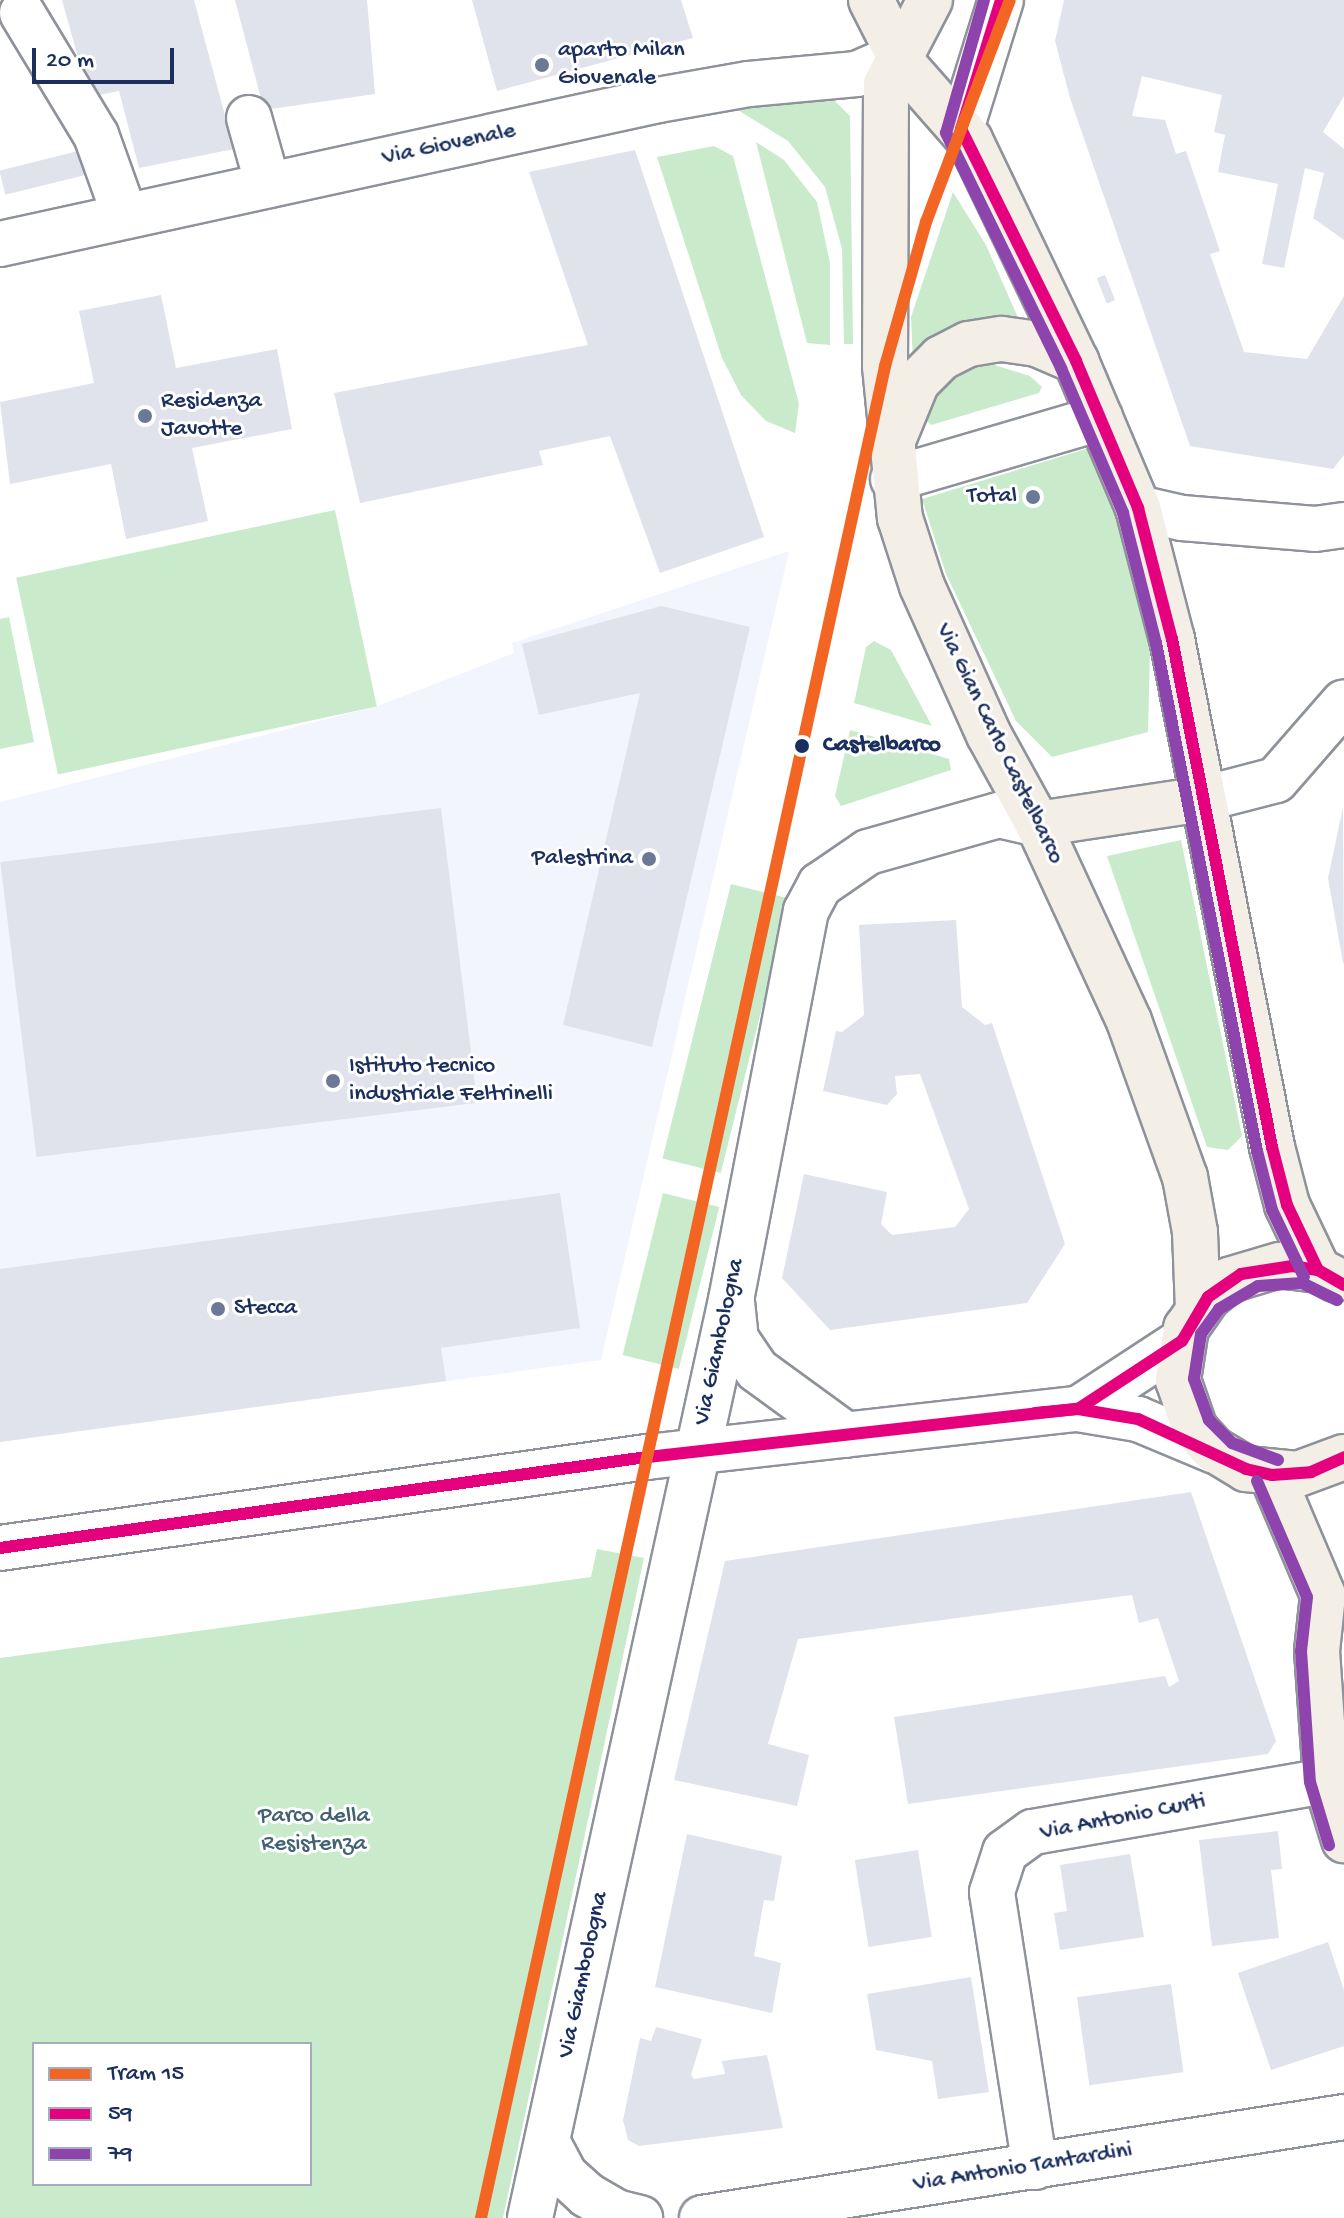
<!DOCTYPE html>
<style>
body{margin:0}
#map{position:relative;width:1344px;height:2218px;overflow:hidden;background:#fff;font-family:"Gochi Hand",sans-serif}
div>[style]{position:absolute}
[style*='--x']{left:calc(var(--x)*1px);top:calc(var(--y)*1px);width:calc(var(--w)*1px);rotate:calc(var(--a)*1deg)}
.built>*{inset:0;background:#f2f5fd}
.green>*{inset:0;background:#caebcb;transform-origin:0 0}
.building>*{inset:0;background:#e0e3ec;transform-origin:0 0}
.roads{filter:drop-shadow(2px 0 #8e929a) drop-shadow(-2px 0 #8e929a) drop-shadow(0 2px #8e929a) drop-shadow(0 -2px #8e929a)}
.minor>*{height:44px;margin:-22px;padding:0 22px;transform-origin:22px;border-radius:22px;background:#fff}
.major>*{height:44px;margin:-22px;padding:0 22px;transform-origin:22px;border-radius:22px;background:#f3efe7}
.bus-1>*{height:12px;margin:-6px;padding:0 6px;transform-origin:6px;border-radius:6px;background:#e5007d}
.bus-2>*{height:12px;margin:-6px;padding:0 6px;transform-origin:6px;border-radius:6px;background:#8e44ad}
.tram-1>*{height:12px;margin:-6px;padding:0 6px;transform-origin:6px;border-radius:6px;background:#f26522}
.dots>*{width:22px;height:22px;translate:-50% -50%;box-sizing:border-box;border:4px solid #fff;border-radius:50%}
span{translate:-50% -50%;white-space:nowrap;text-align:center;line-height:1.15;-webkit-text-stroke:6px #fff;paint-order:stroke}
.poi-label{font-size:24px;color:#1b2f5e}
.left{translate:0 -50%;text-align:left}
.right{translate:-100% -50%;text-align:right}
.street-label{font-size:24px;color:#1b2f5e}
.stop-label{font-size:24px;color:#1b2f5e;font-weight:700}
.park-label{font-size:24px;color:#426272}
.legend{position:absolute;left:32px;top:2042px;width:280px;height:144px;box-sizing:border-box;background:#fff;border:2px solid #a4acbf;margin:0;padding:10px 14px;list-style:none;font-size:24px;color:#1b2f5e}
.legend li{display:flex;align-items:center;gap:16px;height:40px}
.legend b{width:40px;border:2px solid #a4acbf}
.scale{position:absolute;left:32px;top:48px;width:142px;height:36px;box-sizing:border-box;border:4px solid #1b2f5e;border-top:0;padding-left:10px;font-size:24px;line-height:28px;white-space:nowrap;color:#1b2f5e;-webkit-text-stroke:6px #fff;paint-order:stroke}
</style>
<div id="map">
<div class="built">
<i style="clip-path:polygon(789px 551px,601px 1360px,0 1442px,0 802px,378px 706px,514px 653px,512px 643px)"></i>
</div>
<div class="green">
<i style="clip-path:polygon(732px 99px,835px 101px,850px 116px,853px 344px,844px 344px,842px 249px,825px 187px,788px 141px,736px 109px)"></i>
<i style="clip-path:polygon(756px 142px,784px 160px,817px 202px,830px 263px,830px 345px,807px 343px)"></i>
<i style="clip-path:polygon(714px 146px,733px 156px,799px 404px,795px 433px,766px 421px,741px 395px,722px 358px,657px 157px)"></i>
<i style="clip-path:polygon(953px 192px,986px 245px,1020px 322px,961px 322px,942px 331px,913px 364px,911px 317px)"></i>
<i style="clip-path:polygon(991px 364px,1030px 376px,1042px 387px,1039px 393px,931px 425px,927px 421px,938px 391px,971px 368px)"></i>
<i style="clip-path:polygon(1089px 448px,1114px 509px,1150px 651px,1148px 732px,1052px 757px,1016px 721px,946px 574px,922px 499px)"></i>
<i style="left:335px;top:510px;width:201px;height:326px;rotate:78deg"></i>
<i style="clip-path:polygon(9px 617px,34px 742px,0 749px,0 619px)"></i>
<i style="clip-path:polygon(874px 641px,891px 650px,932px 726px,854px 703px,866px 647px)"></i>
<i style="clip-path:polygon(850px 730px,949px 759px,951px 770px,841px 806px,835px 796px)"></i>
<i style="clip-path:polygon(1181px 840px,1242px 1136px,1228px 1150px,1207px 1147px,1107px 856px)"></i>
<i style="left:731px;top:884px;width:60px;height:283px;rotate:14deg"></i>
<i style="left:663px;top:1193px;width:58px;height:167px;rotate:14deg"></i>
<i style="clip-path:polygon(evenodd,597px 1549px,644px 1558px,503px 2218px,0 2218px,0 1658px,591px 1577px,597px 1549px,34px 2044px,310px 2044px,310px 2184px,34px 2184px,34px 2044px)"></i>
</div>
<div class="building">
<i style="clip-path:polygon(62px 0,194px 0,234px 149px,139px 168px,119px 91px,89px 97px)"></i>
<i style="clip-path:polygon(235px 0,367px 0,375px 94px,264px 110px)"></i>
<i style="clip-path:polygon(472px 0,681px 0,693px 38px,497px 91px)"></i>
<i style="clip-path:polygon(1064px 0,1344px 0,1344px 96px,1323px 132px,1344px 149px,1344px 240px,1313px 218px,1324px 173px,1305px 168px,1284px 268px,1262px 264px,1278px 184px,1218px 172px,1225px 135px,1214px 132px,1222px 95px,1142px 76px,1132px 116px,1165px 120px,1176px 154px,1186px 151px,1220px 251px,1210px 254px,1244px 352px,1307px 359px,1344px 296px,1344px 455px,1333px 469px,1190px 446px,1070px 98px,1055px 41px)"></i>
<i style="clip-path:polygon(635px 150px,764px 537px,660px 573px,610px 436px,539px 451px,543px 465px,360px 503px,334px 393px,588px 345px,529px 172px)"></i>
<i style="left:78px;top:151px;width:25px;height:81px;rotate:76deg"></i>
<i style="left:1105px;top:275px;width:27px;height:9px;rotate:68deg"></i>
<i style="clip-path:polygon(161px 295px,176px 368px,277px 349px,292px 429px,192px 448px,208px 521px,126px 539px,111px 464px,10px 484px,0 402px,94px 383px,79px 311px)"></i>
<i style="clip-path:polygon(661px 606px,750px 627px,652px 1047px,563px 1025px,640px 693px,539px 715px,522px 644px)"></i>
<i style="clip-path:polygon(1343px 807px,1344px 963px,1343px 963px,1328px 878px)"></i>
<i style="left:441px;top:808px;width:297px;height:444px;rotate:83deg"></i>
<i style="clip-path:polygon(956px 920px,962px 1007px,985px 1025px,992px 1023px,1065px 1244px,1027px 1303px,830px 1330px,782px 1278px,804px 1174px,887px 1192px,881px 1224px,892px 1235px,955px 1227px,969px 1209px,920px 1074px,895px 1076px,897px 1094px,887px 1105px,823px 1091px,836px 1031px,842px 1032px,864px 1015px,859px 925px)"></i>
<i style="clip-path:polygon(560px 1193px,580px 1328px,441px 1348px,446px 1381px,0 1442px,0 1269px)"></i>
<i style="clip-path:polygon(1191px 1492px,1276px 1741px,1268px 1754px,908px 1804px,894px 1717px,1165px 1676px,1169px 1687px,1179px 1681px,1158px 1618px,1139px 1623px,1132px 1595px,798px 1639px,768px 1744px,809px 1755px,797px 1806px,674px 1780px,725px 1561px)"></i>
<i style="clip-path:polygon(1278px 1831px,1282px 1869px,1271px 1870px,1279px 1938px,1212px 1946px,1199px 1840px)"></i>
<i style="clip-path:polygon(687px 1834px,782px 1856px,774px 1901px,764px 1900px,754px 1956px,781px 1963px,772px 2013px,655px 1987px)"></i>
<i style="left:918px;top:1850px;width:88px;height:64px;rotate:81deg"></i>
<i style="clip-path:polygon(1130px 1854px,1144px 1937px,1060px 1950px,1054px 1913px,1067px 1911px,1060px 1865px)"></i>
<i style="clip-path:polygon(1328px 1942px,1344px 1990px,1344px 2046px,1271px 2070px,1238px 1973px)"></i>
<i style="clip-path:polygon(971px 1977px,989px 2092px,938px 2099px,932px 2061px,876px 2050px,867px 1994px)"></i>
<i style="left:1171px;top:1984px;width:89px;height:95px;rotate:82deg"></i>
<i style="clip-path:polygon(656px 2027px,702px 2039px,691px 2075px,694px 2079px,725px 2074px,722px 2061px,767px 2055px,783px 2128px,639px 2146px,628px 2140px,623px 2120px,640px 2038px,651px 2041px)"></i>
</div>
<div class="roads">
<div class="minor">
<i style="--x:22;--y:13;--w:143;--a:58.8"></i>
<i style="--x:96;--y:135;--w:86;--a:70.3"></i>
<i style="--x:249;--y:118;--w:70;--a:74.2"></i>
<i style="--x:961;--y:129;--w:135;--a:-72.8"></i>
<i style="--x:0;--y:244;--w:674;--a:-12.34"></i>
<i style="--x:658;--y:100;--w:92;--a:-10"></i>
<i style="--x:749;--y:84;--w:108;--a:-5.3"></i>
<i style="--x:857;--y:74;--w:45;--a:-23.7"></i>
<i style="--x:893;--y:479;--w:216;--a:-16.4"></i>
<i style="--x:1138;--y:508;--w:45;--a:12.8"></i>
<i style="--x:1182;--y:518;--w:133;--a:4.7"></i>
<i style="--x:1315;--y:529;--w:29;--a:-8"></i>
<i style="--x:1203;--y:799;--w:75;--a:-14.6"></i>
<i style="--x:1276;--y:780;--w:103;--a:-48.9"></i>
<i style="--x:732;--y:1302;--w:37;--a:84"></i>
<i style="--x:736;--y:1339;--w:37;--a:56"></i>
<i style="--x:757;--y:1370;--w:110;--a:36.1"></i>
<i style="--x:1078;--y:1409;--w:124;--a:-33.2"></i>
<i style="--x:0;--y:1548;--w:653;--a:-8.01"></i>
<i style="--x:647;--y:1457;--w:434;--a:-6.4"></i>
<i style="--x:1078;--y:1409;--w:61;--a:9.5"></i>
<i style="--x:1138;--y:1419;--w:83;--a:22.6"></i>
<i style="--x:548;--y:2143;--w:36;--a:62"></i>
<i style="--x:565;--y:2175;--w:30;--a:42"></i>
<i style="--x:587;--y:2195;--w:34;--a:30"></i>
<i style="--x:616;--y:2212;--w:25;--a:14"></i>
<i style="--x:1035;--y:2167;--w:278;--a:-98.9"></i>
<i style="--x:992;--y:1892;--w:42;--a:-72"></i>
<i style="--x:1005;--y:1852;--w:34;--a:-36"></i>
<i style="--x:1033;--y:1832;--w:297;--a:-9.9"></i>
<i style="--x:530;--y:2218;--w:940;--a:-77.65"></i>
<i style="--x:731;--y:1300;--w:396;--a:-79.1"></i>
<i style="--x:806;--y:911;--w:30;--a:-62"></i>
<i style="--x:820;--y:885;--w:58;--a:-34.5"></i>
<i style="--x:868;--y:852;--w:136;--a:-15.8"></i>
<i style="--x:999;--y:815;--w:40;--a:13"></i>
<i style="--x:702;--y:2218;--w:650;--a:-8.94"></i>
</div>
<div class="major">
<i style="--x:871;--y:0;--w:73;--a:63.1"></i>
<i style="--x:904;--y:65;--w:100;--a:48.7"></i>
<i style="--x:970;--y:140;--w:245;--a:64.4"></i>
<i style="--x:1076;--y:361;--w:160;--a:67.1"></i>
<i style="--x:1138;--y:508;--w:135;--a:75.5"></i>
<i style="--x:1172;--y:639;--w:518;--a:78.86"></i>
<i style="--x:1272;--y:1147;--w:60;--a:75.5"></i>
<i style="--x:1287;--y:1205;--w:72;--a:64.5"></i>
<i style="--x:930;--y:0;--w:95;--a:117.6"></i>
<i style="--x:886;--y:84;--w:282;--a:90.2"></i>
<i style="--x:885;--y:366;--w:153;--a:84.4"></i>
<i style="--x:900;--y:518;--w:71;--a:72.1"></i>
<i style="--x:922;--y:586;--w:163;--a:65.8"></i>
<i style="--x:989;--y:735;--w:102;--a:61.2"></i>
<i style="--x:1038;--y:824;--w:217;--a:65.2"></i>
<i style="--x:1129;--y:1021;--w:166;--a:70.3"></i>
<i style="--x:1185;--y:1177;--w:56;--a:79.7"></i>
<i style="--x:1195;--y:1232;--w:77;--a:87.8"></i>
<i style="--x:894;--y:438;--w:61;--a:-67.7"></i>
<i style="--x:917;--y:382;--w:34;--a:-45"></i>
<i style="--x:941;--y:358;--w:31;--a:-27"></i>
<i style="--x:969;--y:344;--w:33;--a:-9"></i>
<i style="--x:1002;--y:339;--w:35;--a:8"></i>
<i style="--x:1037;--y:344;--w:43;--a:23.6"></i>
<i style="--x:1038;--y:824;--w:167;--a:-8.6"></i>
<i style="--x:1335;--y:1279;--w:19;--a:-152"></i>
<i style="--x:1318;--y:1270;--w:39;--a:-173"></i>
<i style="--x:1279;--y:1265;--w:52;--a:163.3"></i>
<i style="--x:1229;--y:1280;--w:27;--a:141"></i>
<i style="--x:1208;--y:1297;--w:38;--a:125"></i>
<i style="--x:1186;--y:1328;--w:53;--a:98.7"></i>
<i style="--x:1178;--y:1380;--w:52;--a:70.9"></i>
<i style="--x:1195;--y:1429;--w:27;--a:48"></i>
<i style="--x:1213;--y:1449;--w:39;--a:31"></i>
<i style="--x:1246;--y:1469;--w:52;--a:5.5"></i>
<i style="--x:1298;--y:1474;--w:49;--a:-20.3"></i>
<i style="--x:1272;--y:1475;--w:130;--a:67"></i>
<i style="--x:1323;--y:1595;--w:56;--a:96.1"></i>
<i style="--x:1317;--y:1651;--w:130;--a:86"></i>
<i style="--x:1326;--y:1781;--w:62;--a:73"></i>
</div>
</div>
<div class="bus-1">
<i style="--x:1001;--y:0;--w:135;--a:107.2"></i>
<i style="--x:961;--y:129;--w:259;--a:63.6"></i>
<i style="--x:1076;--y:361;--w:160;--a:67.1"></i>
<i style="--x:1138;--y:508;--w:135;--a:75.5"></i>
<i style="--x:1172;--y:639;--w:518;--a:78.86"></i>
<i style="--x:1272;--y:1147;--w:60;--a:75.5"></i>
<i style="--x:1287;--y:1205;--w:72;--a:64.5"></i>
<i style="--x:1035;--y:1413;--w:43;--a:-5.3"></i>
<i style="--x:1078;--y:1409;--w:61;--a:9.5"></i>
<i style="--x:1138;--y:1419;--w:119;--a:24.8"></i>
<i style="--x:1246;--y:1469;--w:27;--a:13"></i>
<i style="--x:1272;--y:1475;--w:39;--a:-4"></i>
<i style="--x:1311;--y:1472;--w:36;--a:-24"></i>
<i style="--x:0;--y:1548;--w:653;--a:-8.01"></i>
<i style="--x:647;--y:1457;--w:434;--a:-6.4"></i>
<i style="--x:1078;--y:1409;--w:124;--a:-33.2"></i>
<i style="--x:1182;--y:1341;--w:51;--a:-59.4"></i>
<i style="--x:1208;--y:1297;--w:40;--a:-34.9"></i>
<i style="--x:1241;--y:1274;--w:52;--a:-8.9"></i>
<i style="--x:1292;--y:1266;--w:26;--a:9"></i>
<i style="--x:1318;--y:1270;--w:30;--a:30"></i>
</div>
<div class="bus-2">
<i style="--x:984;--y:0;--w:138;--a:105.9"></i>
<i style="--x:946;--y:133;--w:262;--a:63.9"></i>
<i style="--x:1061;--y:368;--w:158;--a:66.8"></i>
<i style="--x:1123;--y:513;--w:134;--a:75.8"></i>
<i style="--x:1156;--y:643;--w:518;--a:78.76"></i>
<i style="--x:1257;--y:1151;--w:61;--a:75.7"></i>
<i style="--x:1272;--y:1210;--w:74;--a:64.5"></i>
<i style="--x:1278;--y:1460;--w:49;--a:-159.7"></i>
<i style="--x:1232;--y:1443;--w:33;--a:-135"></i>
<i style="--x:1209;--y:1420;--w:44;--a:-110.1"></i>
<i style="--x:1194;--y:1379;--w:46;--a:-81.2"></i>
<i style="--x:1201;--y:1334;--w:31;--a:-54"></i>
<i style="--x:1219;--y:1309;--w:45;--a:-30.5"></i>
<i style="--x:1258;--y:1286;--w:44;--a:-3.9"></i>
<i style="--x:1302;--y:1283;--w:39;--a:26"></i>
<i style="--x:1257;--y:1481;--w:126;--a:66.7"></i>
<i style="--x:1307;--y:1597;--w:54;--a:96.3"></i>
<i style="--x:1301;--y:1651;--w:131;--a:86.1"></i>
<i style="--x:1310;--y:1782;--w:66;--a:73.2"></i>
</div>
<div class="tram-1">
<i style="--x:481;--y:2218;--w:1896;--a:-77.69"></i>
<i style="--x:885;--y:366;--w:150;--a:-74.1"></i>
<i style="--x:926;--y:222;--w:237;--a:-69.3"></i>
</div>
<div class="dots">
<i style="left:542px;top:65px;background:#6b7896"></i>
<i style="left:145px;top:416px;background:#6b7896"></i>
<i style="left:1033px;top:497px;background:#6b7896"></i>
<i style="left:802px;top:746px;background:#1b2f5e"></i>
<i style="left:649px;top:859px;background:#6b7896"></i>
<i style="left:333px;top:1081px;background:#6b7896"></i>
<i style="left:218px;top:1309px;background:#6b7896"></i>
</div>
<div class="poi-label">
<span class="left" style="left:558px;top:65px">aparto Milan<br>Giovenale</span>
<span class="left" style="left:161px;top:416px">Residenza<br>Javotte</span>
<span class="right" style="left:1017px;top:497px">Total</span>
<span class="right" style="left:633px;top:859px">Palestrina</span>
<span class="left" style="left:349px;top:1081px">Istituto tecnico<br>industriale Feltrinelli</span>
<span class="left" style="left:234px;top:1309px">Stecca</span>
</div>
<div class="street-label">
<span style="left:449px;top:145px;rotate:-12deg">Via Giovenale</span>
<span style="left:999px;top:744px;rotate:64deg">Via Gian Carlo Castelbarco</span>
<span style="left:720px;top:1342px;rotate:-78deg">Via Giambologna</span>
<span style="left:1123px;top:1818px;rotate:-11deg">Via Antonio Curti</span>
<span style="left:584px;top:1975px;rotate:-78deg">Via Giambologna</span>
<span style="left:1023px;top:2168px;rotate:-9deg">Via Antonio Tantardini</span>
</div>
<div class="stop-label">
<span class="left" style="left:823px;top:746px">Castelbarco</span>
</div>
<div class="park-label">
<span style="left:314px;top:1831px">Parco della<br>Resistenza</span>
</div>
<ul class="legend">
<li><b style="height:10px;background:#f26522"></b>Tram 15</li>
<li><b style="height:10px;background:#e5007d"></b>59</li>
<li><b style="height:10px;background:#8e44ad"></b>79</li>
</ul>
<div class="scale">20 m</div>
</div>
